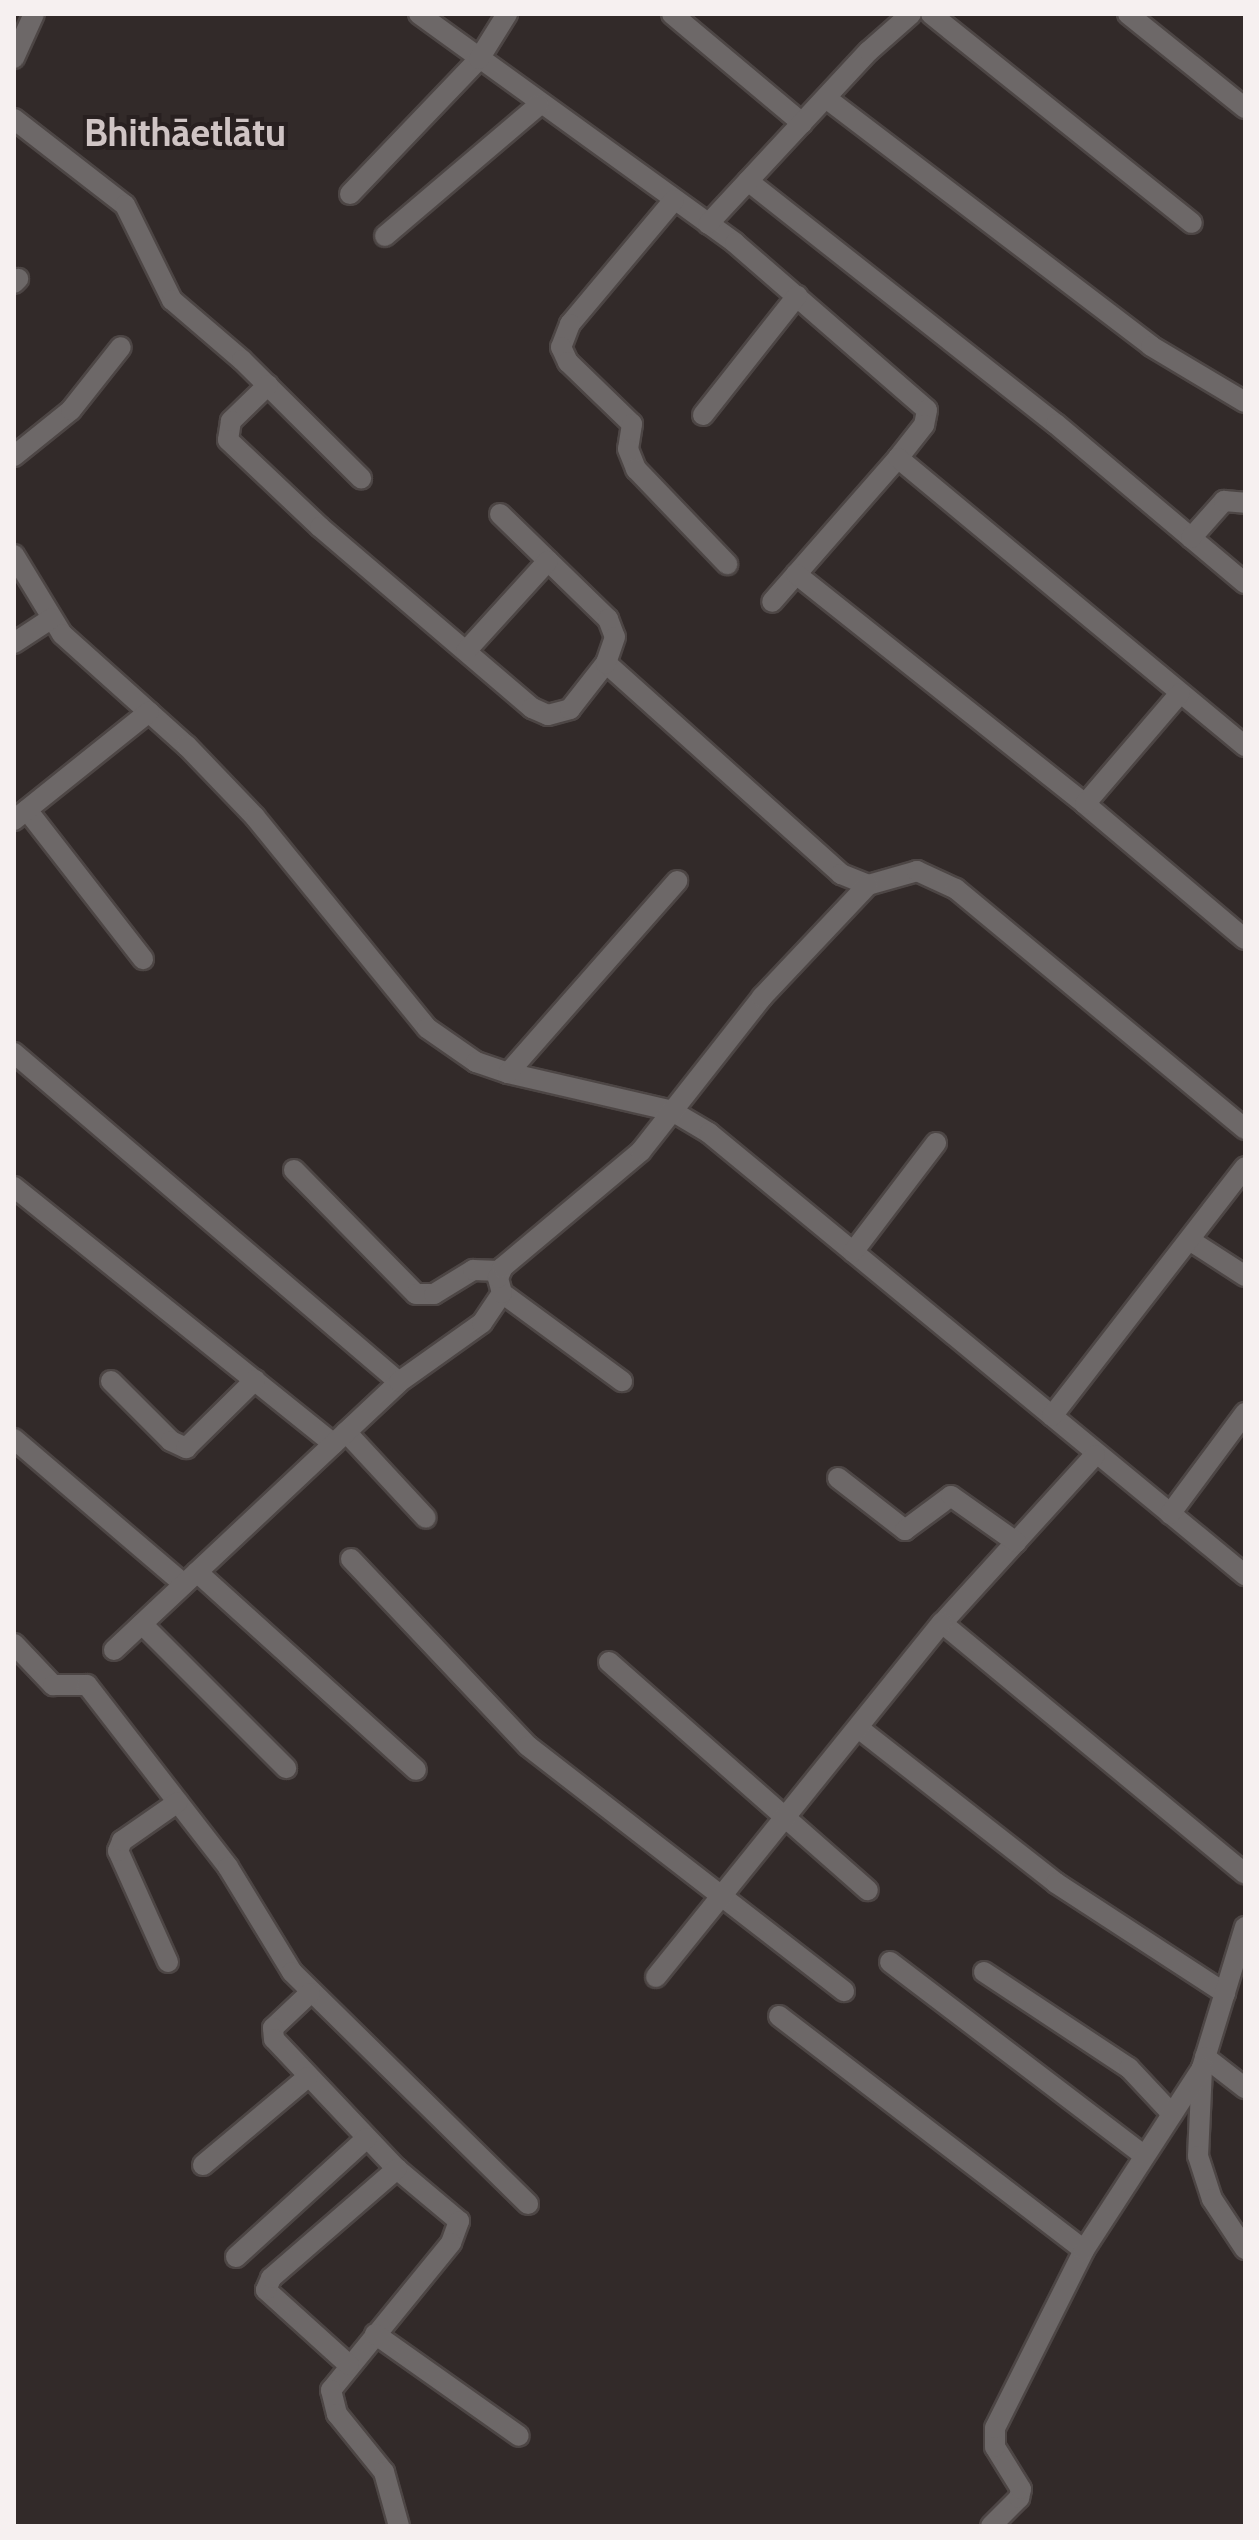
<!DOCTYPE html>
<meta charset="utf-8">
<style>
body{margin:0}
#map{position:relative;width:1259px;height:2540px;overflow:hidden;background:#322a29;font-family:Cabin,sans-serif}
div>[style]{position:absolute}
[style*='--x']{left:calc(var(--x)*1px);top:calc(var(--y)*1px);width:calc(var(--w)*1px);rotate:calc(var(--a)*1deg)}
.roads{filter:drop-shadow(2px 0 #4d4645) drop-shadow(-2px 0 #4d4645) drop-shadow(0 2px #4d4645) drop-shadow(0 -2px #4d4645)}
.minor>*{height:20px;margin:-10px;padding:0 10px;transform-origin:10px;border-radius:10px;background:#6d6868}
span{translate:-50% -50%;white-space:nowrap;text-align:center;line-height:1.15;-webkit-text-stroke:8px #282020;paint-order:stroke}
.district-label{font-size:38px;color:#cfc4c4;font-weight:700}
.frame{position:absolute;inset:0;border:16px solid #f6f0f0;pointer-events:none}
</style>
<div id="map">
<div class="roads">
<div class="minor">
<i style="--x:419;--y:14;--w:390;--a:35.9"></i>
<i style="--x:735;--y:243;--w:254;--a:41"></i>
<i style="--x:927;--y:410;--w:15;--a:101"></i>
<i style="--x:924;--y:425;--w:42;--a:128.2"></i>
<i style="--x:898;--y:458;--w:191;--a:131.2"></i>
<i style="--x:672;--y:14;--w:170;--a:40"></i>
<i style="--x:931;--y:14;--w:334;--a:38.7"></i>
<i style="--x:1128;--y:14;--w:150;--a:38.8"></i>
<i style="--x:14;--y:58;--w:48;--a:-65.6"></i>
<i style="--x:826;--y:98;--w:409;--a:37.3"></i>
<i style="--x:1151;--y:346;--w:109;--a:30.8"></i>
<i style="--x:14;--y:119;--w:140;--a:37.8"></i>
<i style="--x:125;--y:205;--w:106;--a:63.7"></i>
<i style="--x:172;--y:300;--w:92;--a:40.6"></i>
<i style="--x:242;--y:360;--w:168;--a:44.8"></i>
<i style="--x:748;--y:181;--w:392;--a:38.3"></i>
<i style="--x:1056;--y:424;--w:247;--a:40.1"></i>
<i style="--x:350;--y:194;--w:187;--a:-46.3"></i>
<i style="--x:479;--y:59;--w:53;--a:-58.1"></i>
<i style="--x:674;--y:200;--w:162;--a:130"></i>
<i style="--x:570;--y:324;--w:25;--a:111"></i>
<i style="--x:561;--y:347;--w:17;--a:65"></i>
<i style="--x:568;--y:362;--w:89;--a:44.1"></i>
<i style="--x:632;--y:424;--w:25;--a:99"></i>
<i style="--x:628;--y:449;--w:22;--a:68"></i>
<i style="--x:636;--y:469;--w:132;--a:46.2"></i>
<i style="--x:708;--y:224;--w:236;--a:-47.1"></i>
<i style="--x:869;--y:51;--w:56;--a:-41.4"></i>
<i style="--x:385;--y:236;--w:202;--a:-40.4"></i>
<i style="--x:14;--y:283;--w:6;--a:-45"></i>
<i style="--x:268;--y:385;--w:52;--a:135.8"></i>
<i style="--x:231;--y:421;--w:19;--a:99"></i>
<i style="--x:228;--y:440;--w:127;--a:43.4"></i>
<i style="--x:320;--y:527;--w:279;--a:40.5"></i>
<i style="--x:532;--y:708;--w:17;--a:24"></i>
<i style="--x:548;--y:715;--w:23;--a:-15"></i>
<i style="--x:570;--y:709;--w:58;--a:-52"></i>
<i style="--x:606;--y:663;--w:316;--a:41.9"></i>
<i style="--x:841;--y:874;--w:29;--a:22"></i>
<i style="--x:868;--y:885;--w:51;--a:-15.9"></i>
<i style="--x:917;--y:871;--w:43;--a:24.8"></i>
<i style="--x:956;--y:889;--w:376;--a:39.7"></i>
<i style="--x:703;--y:415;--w:152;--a:-51.7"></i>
<i style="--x:14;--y:456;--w:73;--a:-38.9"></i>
<i style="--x:71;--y:410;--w:80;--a:-51.6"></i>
<i style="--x:898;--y:458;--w:451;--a:39.7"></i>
<i style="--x:500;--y:514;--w:151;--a:44.2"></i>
<i style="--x:608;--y:619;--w:19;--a:69"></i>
<i style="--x:615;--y:637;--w:28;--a:109"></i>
<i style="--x:1191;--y:538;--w:50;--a:-48.3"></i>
<i style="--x:1224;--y:501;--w:21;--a:5"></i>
<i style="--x:14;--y:555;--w:92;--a:58.7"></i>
<i style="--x:62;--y:634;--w:168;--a:41.9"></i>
<i style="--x:187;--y:746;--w:98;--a:46.2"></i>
<i style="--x:255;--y:817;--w:272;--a:50.8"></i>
<i style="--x:427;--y:1028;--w:60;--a:34.8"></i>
<i style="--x:476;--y:1062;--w:34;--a:19"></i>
<i style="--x:508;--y:1073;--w:168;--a:13"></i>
<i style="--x:672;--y:1111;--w:43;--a:30.7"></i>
<i style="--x:709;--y:1133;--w:695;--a:39.51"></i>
<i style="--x:796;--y:574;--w:369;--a:38.5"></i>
<i style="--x:1085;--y:804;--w:209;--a:40.2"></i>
<i style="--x:14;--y:643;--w:45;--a:-33.3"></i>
<i style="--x:466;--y:651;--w:122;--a:-47.7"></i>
<i style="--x:1085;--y:804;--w:146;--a:-49.4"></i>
<i style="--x:27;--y:810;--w:189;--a:52.1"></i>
<i style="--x:14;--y:820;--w:173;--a:-38.7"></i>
<i style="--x:14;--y:1053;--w:506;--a:40.52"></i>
<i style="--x:508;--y:1073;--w:256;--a:-48.6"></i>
<i style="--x:294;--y:1170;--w:174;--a:45.5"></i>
<i style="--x:416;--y:1294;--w:18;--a:0"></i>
<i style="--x:434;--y:1294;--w:46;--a:-31.6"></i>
<i style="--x:473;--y:1270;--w:27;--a:2"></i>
<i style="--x:14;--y:1187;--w:410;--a:38.8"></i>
<i style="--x:1191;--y:1241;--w:64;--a:32.9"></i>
<i style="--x:853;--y:1252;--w:137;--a:-52.7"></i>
<i style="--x:502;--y:1293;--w:149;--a:36.3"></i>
<i style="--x:111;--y:1381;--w:85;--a:45"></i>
<i style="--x:171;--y:1441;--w:17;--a:25"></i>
<i style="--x:186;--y:1448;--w:97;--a:-44.6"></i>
<i style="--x:1052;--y:1416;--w:315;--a:-52.2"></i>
<i style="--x:346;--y:1432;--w:117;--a:47.1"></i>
<i style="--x:14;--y:1439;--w:223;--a:40.5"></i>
<i style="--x:1095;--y:1455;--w:227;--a:132.3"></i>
<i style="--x:942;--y:1623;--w:393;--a:39.6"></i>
<i style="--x:838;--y:1478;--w:85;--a:37.8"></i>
<i style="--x:905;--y:1530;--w:57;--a:-36.5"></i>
<i style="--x:951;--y:1496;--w:80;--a:35.3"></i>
<i style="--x:1170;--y:1514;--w:126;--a:-53.4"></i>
<i style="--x:351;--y:1559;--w:257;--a:46.6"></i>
<i style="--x:528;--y:1746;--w:400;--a:37.8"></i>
<i style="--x:197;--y:1572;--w:295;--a:42.1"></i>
<i style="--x:142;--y:1624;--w:204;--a:45"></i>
<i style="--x:14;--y:1644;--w:57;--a:46.4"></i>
<i style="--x:53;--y:1685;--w:34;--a:0"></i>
<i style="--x:87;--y:1685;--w:230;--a:52.2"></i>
<i style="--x:228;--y:1867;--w:123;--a:58.6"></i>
<i style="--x:292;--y:1972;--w:331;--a:44.5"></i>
<i style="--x:114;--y:1650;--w:391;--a:-43.2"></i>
<i style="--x:399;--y:1382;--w:102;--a:-35.4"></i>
<i style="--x:482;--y:1323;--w:36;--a:-56"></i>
<i style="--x:502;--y:1293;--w:16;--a:-105"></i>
<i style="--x:498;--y:1278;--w:12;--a:-66"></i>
<i style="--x:503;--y:1267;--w:180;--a:-40"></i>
<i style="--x:641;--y:1151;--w:196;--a:-51.8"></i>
<i style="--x:762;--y:997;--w:154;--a:-46.6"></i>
<i style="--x:609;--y:1662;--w:345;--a:41.4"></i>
<i style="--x:861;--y:1730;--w:248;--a:38.1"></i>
<i style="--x:1056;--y:1883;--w:202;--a:33.1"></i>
<i style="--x:1245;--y:1927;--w:147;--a:107"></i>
<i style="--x:1202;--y:2068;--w:88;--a:92.6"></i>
<i style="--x:1198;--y:2156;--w:45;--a:72"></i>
<i style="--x:1212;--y:2199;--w:60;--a:56.6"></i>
<i style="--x:168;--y:1962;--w:122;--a:-114.2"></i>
<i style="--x:118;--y:1851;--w:11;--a:-68"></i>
<i style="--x:122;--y:1841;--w:68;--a:-34.9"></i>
<i style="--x:890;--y:1962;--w:320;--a:37.3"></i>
<i style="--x:984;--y:1972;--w:174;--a:33.5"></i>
<i style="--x:1129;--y:2068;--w:63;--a:46.9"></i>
<i style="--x:656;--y:1977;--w:455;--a:-51.1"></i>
<i style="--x:310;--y:1993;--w:51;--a:136.6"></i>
<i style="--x:273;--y:2028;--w:11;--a:85"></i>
<i style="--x:274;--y:2039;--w:179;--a:46.6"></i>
<i style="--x:397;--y:2169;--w:81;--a:40"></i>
<i style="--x:459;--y:2221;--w:23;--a:110"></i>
<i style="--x:451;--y:2243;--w:190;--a:129.2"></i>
<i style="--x:331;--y:2390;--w:25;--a:76"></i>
<i style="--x:337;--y:2414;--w:75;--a:51"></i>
<i style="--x:384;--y:2472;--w:56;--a:74.5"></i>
<i style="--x:779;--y:2016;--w:384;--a:37.5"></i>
<i style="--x:1205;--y:2057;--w:51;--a:37.8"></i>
<i style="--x:203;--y:2165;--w:137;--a:-40"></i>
<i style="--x:236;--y:2257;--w:177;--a:-42.3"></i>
<i style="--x:375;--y:2334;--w:176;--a:35.3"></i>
<i style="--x:349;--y:2365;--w:112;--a:-137.9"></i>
<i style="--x:266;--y:2290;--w:13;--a:-67"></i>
<i style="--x:271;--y:2278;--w:167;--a:-40.9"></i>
<i style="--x:991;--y:2526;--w:40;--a:-45"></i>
<i style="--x:1019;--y:2498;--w:9;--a:-77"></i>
<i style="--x:1021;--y:2489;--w:49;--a:-121.8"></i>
<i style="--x:995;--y:2447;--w:19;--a:-90"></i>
<i style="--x:995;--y:2428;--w:199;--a:-63.4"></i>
<i style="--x:1084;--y:2250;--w:217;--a:-57"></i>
</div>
</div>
<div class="district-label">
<span style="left:185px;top:133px">Bhithāetlātu</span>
</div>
<div class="frame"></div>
</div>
